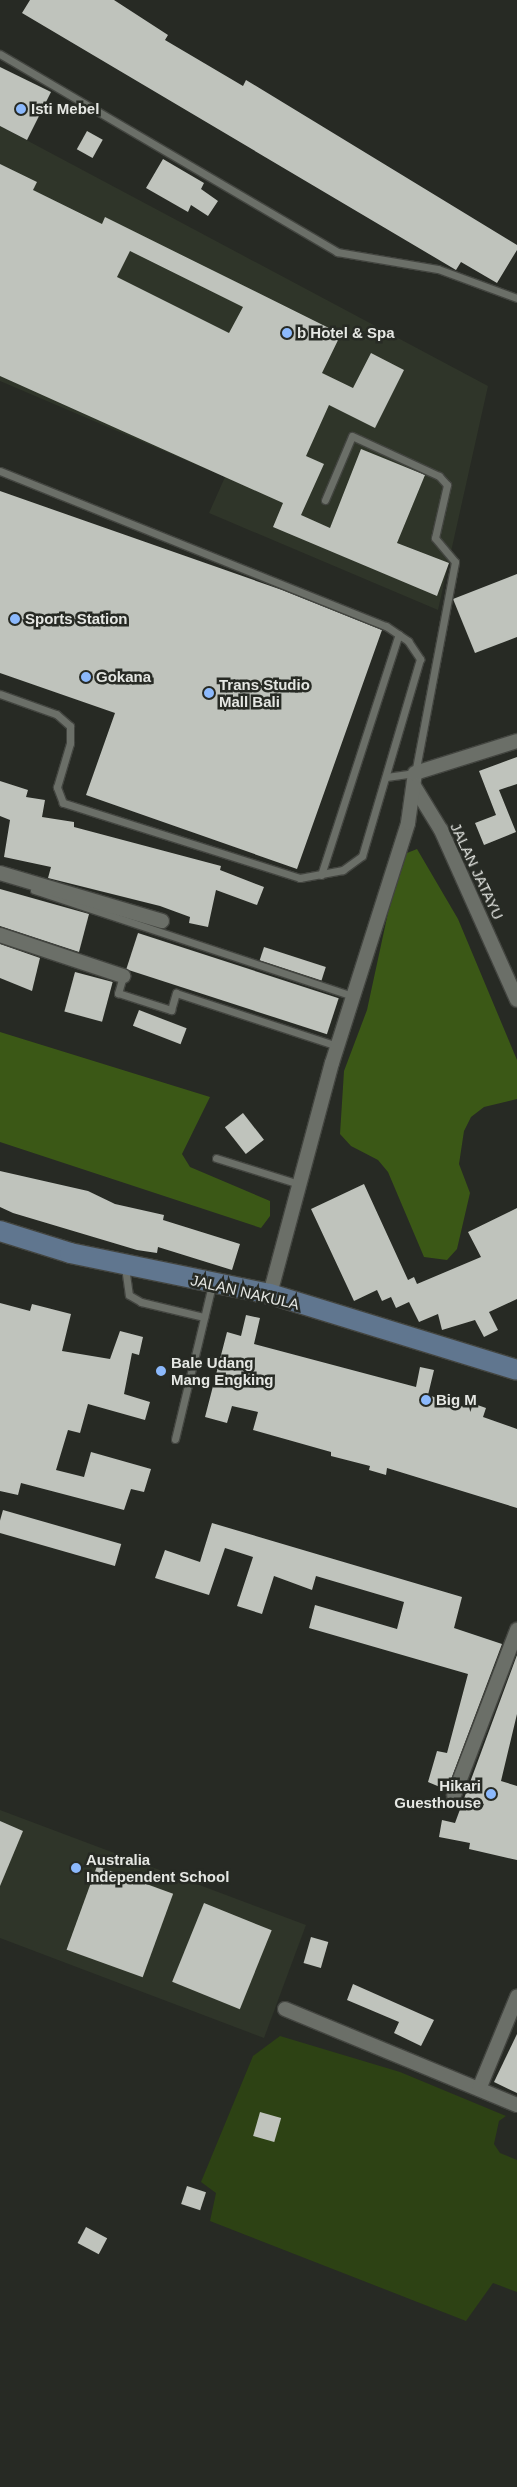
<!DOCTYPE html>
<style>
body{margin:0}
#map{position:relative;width:517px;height:2487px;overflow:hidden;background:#272a24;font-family:Helvetica,sans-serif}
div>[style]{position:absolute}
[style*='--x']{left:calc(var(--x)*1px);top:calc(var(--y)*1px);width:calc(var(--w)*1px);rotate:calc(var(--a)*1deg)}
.built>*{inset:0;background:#2f3529}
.green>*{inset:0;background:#2d4214}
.forest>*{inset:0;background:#3b5816}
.building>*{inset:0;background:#bfc3bc;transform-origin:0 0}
.roads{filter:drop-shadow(1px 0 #434540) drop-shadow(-1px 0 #434540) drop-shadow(0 1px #434540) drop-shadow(0 -1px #434540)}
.lane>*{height:7px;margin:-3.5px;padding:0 3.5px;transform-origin:3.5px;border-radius:3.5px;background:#6b6f68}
.street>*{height:14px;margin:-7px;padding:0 7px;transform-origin:7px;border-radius:7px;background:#6b6f68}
.secondary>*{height:20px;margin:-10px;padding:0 10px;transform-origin:10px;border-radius:10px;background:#60768f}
.dots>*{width:14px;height:14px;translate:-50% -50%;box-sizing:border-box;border:2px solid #272a24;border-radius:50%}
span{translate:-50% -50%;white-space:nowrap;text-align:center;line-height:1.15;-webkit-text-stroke:5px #272a24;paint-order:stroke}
.poi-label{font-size:15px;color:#e5e7e3;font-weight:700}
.left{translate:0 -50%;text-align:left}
.right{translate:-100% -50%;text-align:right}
.street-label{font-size:15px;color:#e5e7e3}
</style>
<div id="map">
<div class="built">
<i style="clip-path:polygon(0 126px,488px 386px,438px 610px,209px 513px,225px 477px,0 381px)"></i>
<i style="clip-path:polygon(0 1810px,306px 1925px,264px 2038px,0 1938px)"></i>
</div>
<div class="green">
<i style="clip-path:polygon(280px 2036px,400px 2072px,506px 2116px,499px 2121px,494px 2144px,500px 2153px,517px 2160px,517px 2292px,493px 2283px,466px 2321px,210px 2221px,216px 2193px,201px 2182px,253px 2056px)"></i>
</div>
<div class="forest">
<i style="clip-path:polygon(417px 849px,458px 919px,517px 1060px,517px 1099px,484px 1107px,471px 1117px,464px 1131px,459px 1164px,470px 1193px,457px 1249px,447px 1260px,424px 1257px,388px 1172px,378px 1160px,351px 1146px,340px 1134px,344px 1071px,367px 1010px,397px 871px,402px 855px)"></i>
<i style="clip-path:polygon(0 1032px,210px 1097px,182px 1154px,190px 1167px,270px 1201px,270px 1216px,261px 1228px,0 1142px)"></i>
</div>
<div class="building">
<i style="clip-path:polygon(30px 0,114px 0,168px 35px,165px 40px,243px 86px,246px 80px,517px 245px,517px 250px,497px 283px,461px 262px,456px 270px,22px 13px)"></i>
<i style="clip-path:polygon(0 67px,51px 92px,27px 140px,0 126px)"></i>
<i style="left:87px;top:131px;width:18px;height:21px;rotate:29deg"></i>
<i style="clip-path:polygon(163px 159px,204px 183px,201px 189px,218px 201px,208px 216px,191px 205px,188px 212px,146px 188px)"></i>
<i style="clip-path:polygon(evenodd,0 164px,37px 182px,33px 190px,102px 224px,105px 217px,341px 334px,322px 373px,353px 388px,371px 353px,404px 370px,375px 428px,329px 405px,306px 456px,324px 464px,301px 515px,330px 528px,361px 449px,425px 475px,397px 543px,449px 563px,437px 596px,273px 527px,283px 503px,0 376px,0 164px,130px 251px,243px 307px,229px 333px,117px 277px,130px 251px)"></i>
<i style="clip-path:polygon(0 491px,282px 590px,382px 630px,297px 869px,86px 795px,115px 713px,0 673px)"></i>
<i style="clip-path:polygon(517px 574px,517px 637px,475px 653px,453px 599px)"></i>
<i style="clip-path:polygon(517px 757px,517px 784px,499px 790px,516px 832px,484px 845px,475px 823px,496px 815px,479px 771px)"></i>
<i style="clip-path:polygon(0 781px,28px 790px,26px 797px,45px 800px,42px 817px,74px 822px,74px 827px,221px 866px,220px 870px,264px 887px,257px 905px,216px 890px,208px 927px,189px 923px,190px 917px,160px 906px,48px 878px,51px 867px,4px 857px,10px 820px,0 816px)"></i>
<i style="clip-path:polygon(0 889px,89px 914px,79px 952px,0 926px)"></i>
<i style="left:138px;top:933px;width:211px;height:38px;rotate:18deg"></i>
<i style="clip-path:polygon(0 944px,40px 958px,32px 991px,0 978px)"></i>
<i style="left:264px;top:947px;width:65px;height:14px;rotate:18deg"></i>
<i style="left:75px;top:972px;width:39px;height:41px;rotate:15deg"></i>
<i style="left:139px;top:1010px;width:51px;height:17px;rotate:21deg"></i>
<i style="left:243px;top:1113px;width:34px;height:23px;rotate:52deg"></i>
<i style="clip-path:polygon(0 1171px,88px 1191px,115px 1204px,164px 1215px,163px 1220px,240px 1244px,232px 1270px,158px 1247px,157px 1253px,137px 1250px,13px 1213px,0 1207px)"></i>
<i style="clip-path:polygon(364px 1184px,408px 1280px,414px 1277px,417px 1284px,481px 1257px,468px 1232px,517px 1208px,517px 1299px,489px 1312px,498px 1330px,484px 1337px,475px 1320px,442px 1330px,438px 1314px,419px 1322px,409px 1302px,396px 1308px,391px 1297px,382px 1301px,377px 1290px,354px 1301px,311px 1209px)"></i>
<i style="clip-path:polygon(0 1303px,30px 1311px,32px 1304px,71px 1314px,62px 1351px,110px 1359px,120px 1331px,143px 1337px,139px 1355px,132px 1353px,124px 1394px,150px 1402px,145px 1420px,88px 1404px,80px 1433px,68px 1430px,56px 1470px,84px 1477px,91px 1452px,151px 1469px,144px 1492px,131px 1489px,124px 1510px,21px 1483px,18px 1495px,0 1491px)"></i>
<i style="clip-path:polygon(246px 1315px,260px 1318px,254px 1344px,416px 1387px,420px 1367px,434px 1370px,428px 1395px,464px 1407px,466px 1401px,486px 1408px,483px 1417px,517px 1429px,517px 1508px,387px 1468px,386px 1475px,369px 1470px,370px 1466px,331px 1456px,331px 1452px,253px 1430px,258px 1412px,232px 1406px,227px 1423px,205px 1417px,227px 1332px,241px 1336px)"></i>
<i style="left:3px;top:1510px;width:123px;height:23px;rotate:16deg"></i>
<i style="clip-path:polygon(212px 1523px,462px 1597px,454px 1628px,502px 1644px,447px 1790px,428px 1782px,437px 1751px,447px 1753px,468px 1674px,309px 1628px,315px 1605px,397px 1629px,404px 1602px,316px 1576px,312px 1590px,274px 1576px,262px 1614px,237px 1606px,253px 1557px,225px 1548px,209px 1595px,155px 1578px,165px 1550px,200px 1562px)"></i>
<i style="clip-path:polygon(517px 1655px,517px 1714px,501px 1781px,517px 1786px,517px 1860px,469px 1849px,470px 1843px,439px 1837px,442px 1820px,455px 1823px)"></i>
<i style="clip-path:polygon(0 1821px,23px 1831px,0 1886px)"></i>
<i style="left:97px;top:1866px;width:81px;height:89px;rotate:20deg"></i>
<i style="left:204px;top:1903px;width:73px;height:85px;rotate:22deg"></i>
<i style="left:311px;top:1937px;width:18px;height:27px;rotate:16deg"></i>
<i style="clip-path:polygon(353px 1984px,434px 2020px,421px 2046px,394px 2033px,399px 2022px,347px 2000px)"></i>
<i style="clip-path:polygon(517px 2034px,517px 2093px,494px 2082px)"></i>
<i style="left:260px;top:2112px;width:22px;height:25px;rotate:16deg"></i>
<i style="left:187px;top:2186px;width:20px;height:19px;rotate:18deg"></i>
<i style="left:86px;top:2227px;width:24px;height:18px;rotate:28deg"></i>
</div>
<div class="roads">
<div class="lane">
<i style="--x:0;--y:54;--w:391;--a:30.4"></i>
<i style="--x:337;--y:252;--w:102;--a:9.6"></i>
<i style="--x:438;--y:269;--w:84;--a:20.2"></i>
<i style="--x:0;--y:471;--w:416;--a:21.9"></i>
<i style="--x:386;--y:626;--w:27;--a:34"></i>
<i style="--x:408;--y:641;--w:22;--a:56"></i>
<i style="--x:420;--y:659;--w:205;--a:106.4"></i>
<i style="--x:362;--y:856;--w:24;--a:144"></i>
<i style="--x:343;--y:870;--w:44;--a:169.5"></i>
<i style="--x:300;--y:878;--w:249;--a:-162.4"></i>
<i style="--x:63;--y:803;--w:17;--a:-111"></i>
<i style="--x:57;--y:787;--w:46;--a:-73.5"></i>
<i style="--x:70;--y:743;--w:17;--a:-90"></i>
<i style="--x:70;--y:726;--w:18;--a:-139"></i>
<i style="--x:56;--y:714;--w:59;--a:-160.3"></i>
<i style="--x:325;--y:500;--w:69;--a:-67.1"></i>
<i style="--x:352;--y:436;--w:96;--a:24.7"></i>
<i style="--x:439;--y:476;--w:12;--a:48"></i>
<i style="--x:447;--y:485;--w:54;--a:102.8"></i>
<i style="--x:435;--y:538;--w:31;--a:50"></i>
<i style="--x:455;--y:562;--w:215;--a:100.7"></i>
<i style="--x:415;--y:773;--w:29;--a:172"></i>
<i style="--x:321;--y:875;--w:253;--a:-72.1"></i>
<i style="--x:34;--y:890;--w:335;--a:18.4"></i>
<i style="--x:123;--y:976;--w:18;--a:106"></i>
<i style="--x:118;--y:993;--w:56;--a:17.8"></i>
<i style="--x:171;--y:1010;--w:18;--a:-74"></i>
<i style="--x:176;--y:993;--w:169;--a:18.2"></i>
<i style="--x:216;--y:1158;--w:87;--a:17.4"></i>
<i style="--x:125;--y:1267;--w:28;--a:82"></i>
<i style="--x:129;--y:1295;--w:14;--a:30"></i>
<i style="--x:141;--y:1302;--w:65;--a:13.4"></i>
<i style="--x:175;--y:1439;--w:158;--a:-76.5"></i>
</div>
<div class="street">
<i style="--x:414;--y:786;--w:52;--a:58.5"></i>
<i style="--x:441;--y:830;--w:186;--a:65.9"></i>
<i style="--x:0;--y:873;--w:169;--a:16.5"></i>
<i style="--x:0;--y:935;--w:130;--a:18.4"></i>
<i style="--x:270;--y:1294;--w:239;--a:-75"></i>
<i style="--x:332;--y:1063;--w:252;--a:-72.4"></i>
<i style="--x:408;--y:823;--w:50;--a:-82"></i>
<i style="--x:415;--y:773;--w:107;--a:-17.4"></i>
<i style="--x:454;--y:1795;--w:177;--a:-69.1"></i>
<i style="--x:285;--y:2009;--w:251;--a:22.5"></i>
<i style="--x:479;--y:2089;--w:100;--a:-67.6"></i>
</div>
<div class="secondary">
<i style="--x:0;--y:1231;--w:73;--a:17.4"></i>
<i style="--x:70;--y:1253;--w:204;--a:11.6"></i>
<i style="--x:270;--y:1294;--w:258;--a:17.1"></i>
</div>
</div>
<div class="dots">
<i style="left:21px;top:109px;background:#8cb9fc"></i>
<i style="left:287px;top:333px;background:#8cb9fc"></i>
<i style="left:15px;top:619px;background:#8cb9fc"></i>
<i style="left:86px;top:677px;background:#8cb9fc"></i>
<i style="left:209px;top:693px;background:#8cb9fc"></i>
<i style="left:161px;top:1371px;background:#8cb9fc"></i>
<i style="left:426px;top:1400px;background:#8cb9fc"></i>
<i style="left:491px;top:1794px;background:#8cb9fc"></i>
<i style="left:76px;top:1868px;background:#8cb9fc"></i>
</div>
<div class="poi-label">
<span class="left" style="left:31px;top:109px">Isti Mebel</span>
<span class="left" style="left:297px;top:333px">b Hotel &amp; Spa</span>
<span class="left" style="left:25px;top:619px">Sports Station</span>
<span class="left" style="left:96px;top:677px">Gokana</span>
<span class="left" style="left:219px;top:693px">Trans Studio<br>Mall Bali</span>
<span class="left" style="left:171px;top:1371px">Bale Udang<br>Mang Engking</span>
<span class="left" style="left:436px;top:1400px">Big M</span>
<span class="right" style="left:481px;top:1794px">Hikari<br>Guesthouse</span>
<span class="left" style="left:86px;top:1868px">Australia<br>Independent School</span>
</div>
<div class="street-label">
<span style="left:477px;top:871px;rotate:65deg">JALAN JATAYU</span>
<span style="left:245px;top:1292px;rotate:13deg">JALAN NAKULA</span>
</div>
</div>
